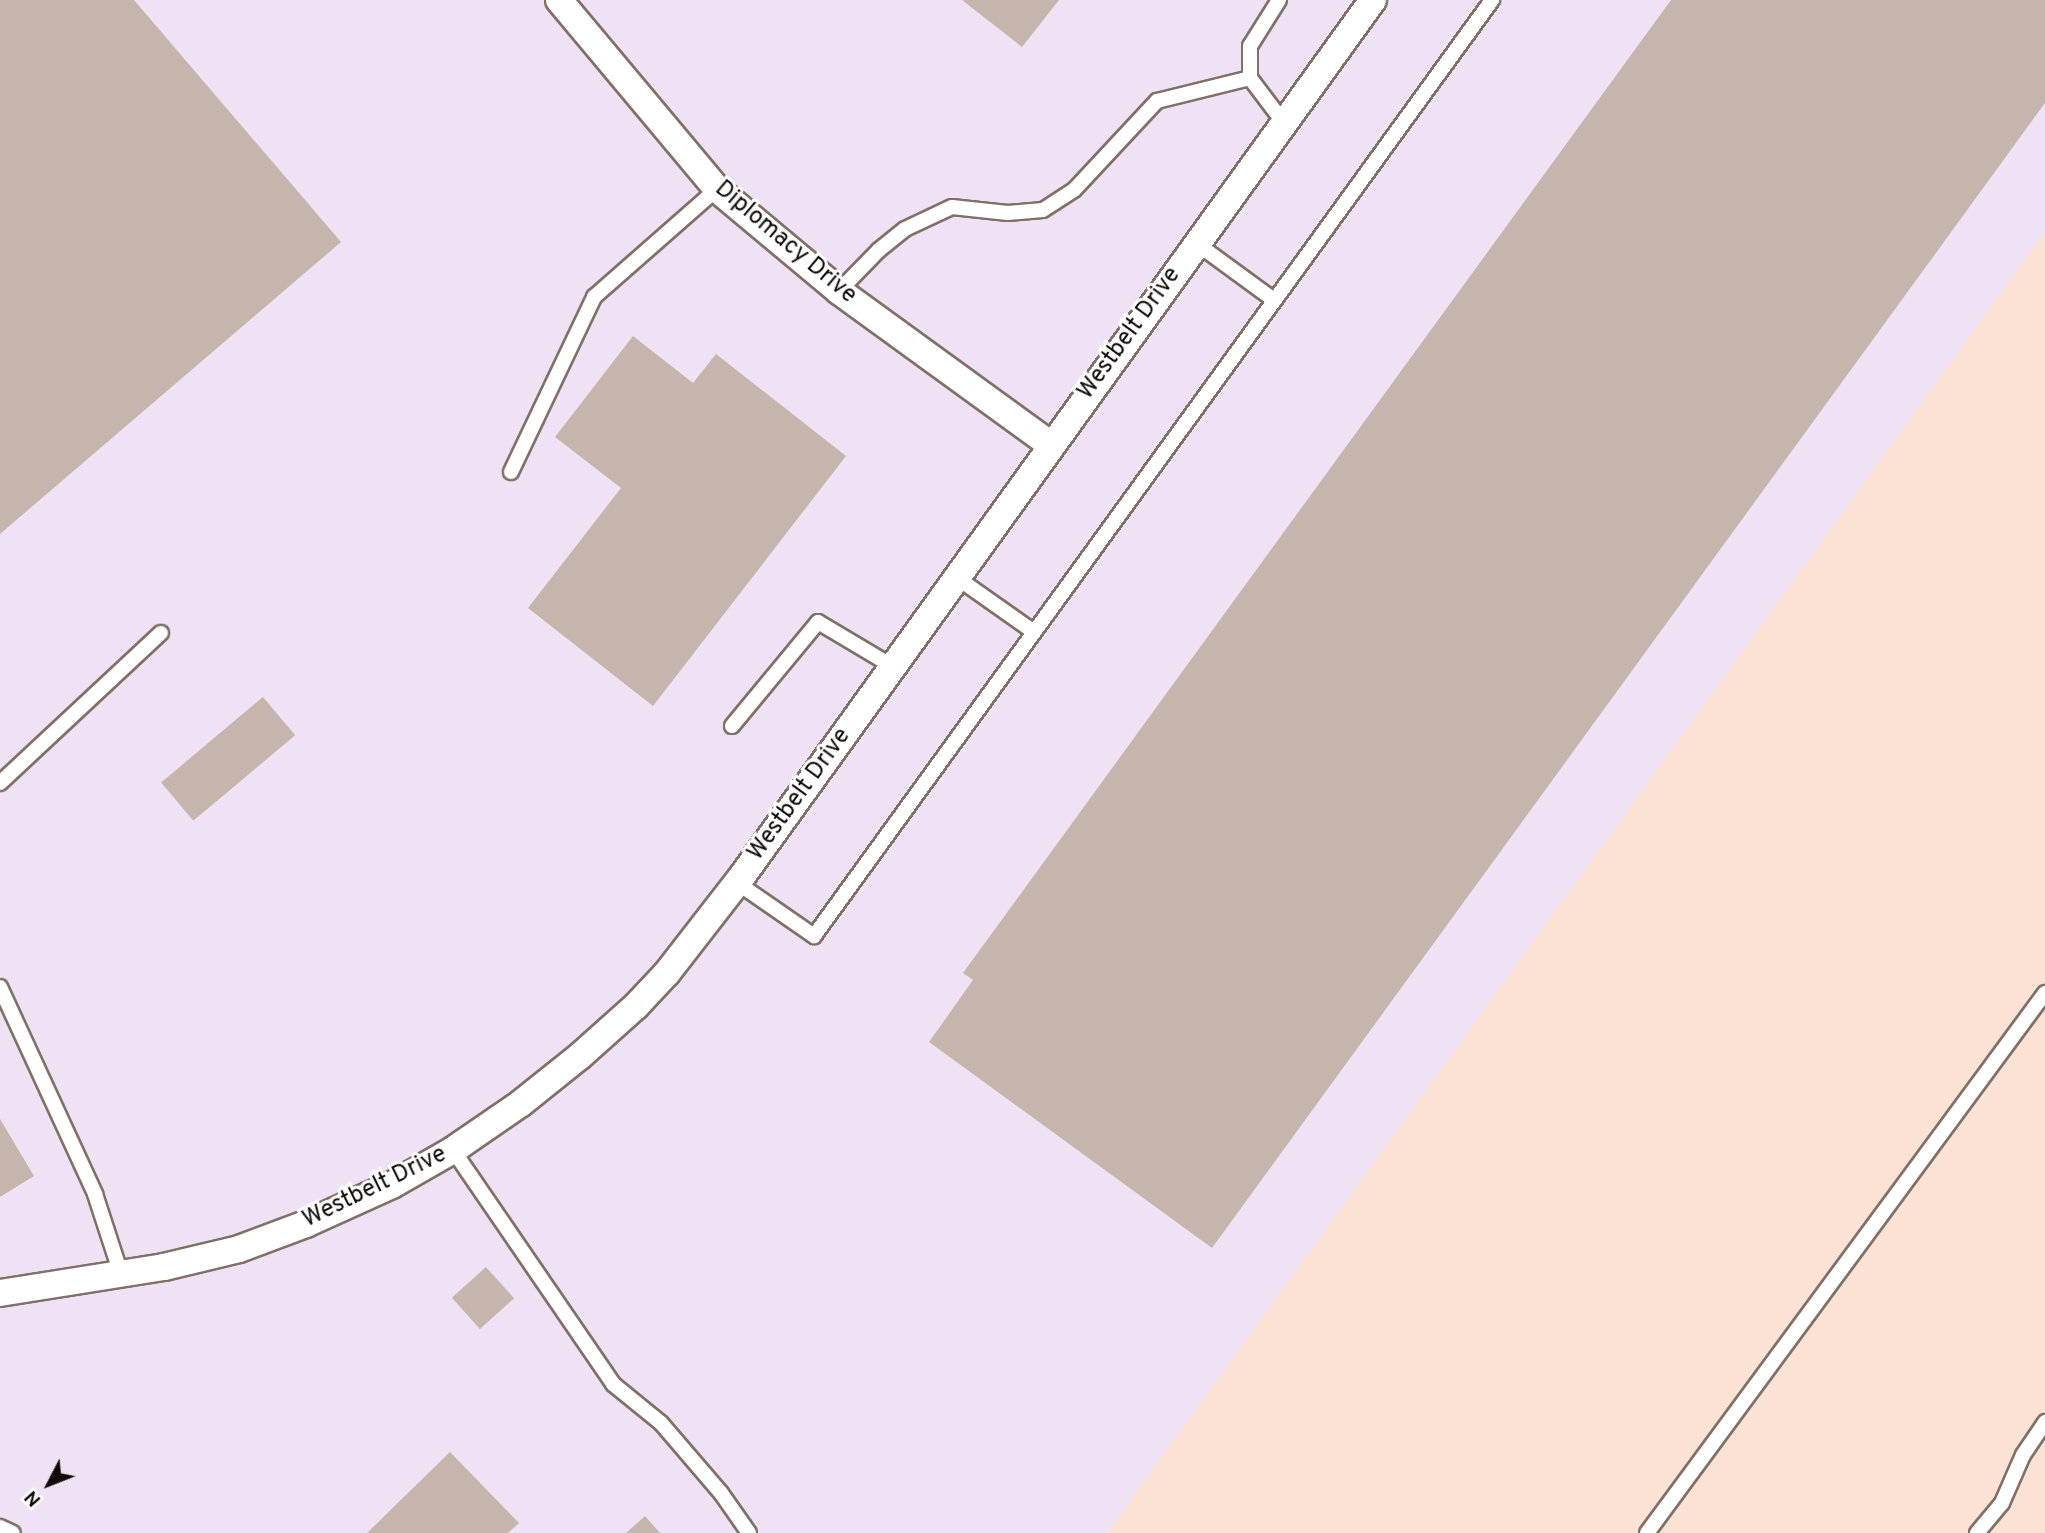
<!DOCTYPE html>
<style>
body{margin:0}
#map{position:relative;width:2045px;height:1533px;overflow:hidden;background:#fceee6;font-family:Overpass,sans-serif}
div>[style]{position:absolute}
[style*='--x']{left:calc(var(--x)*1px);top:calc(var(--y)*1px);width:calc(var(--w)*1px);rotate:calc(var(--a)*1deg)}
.industrial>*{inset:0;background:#efe2f5}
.built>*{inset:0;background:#fbe2d4}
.building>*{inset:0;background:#c6b5ac;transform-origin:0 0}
.roads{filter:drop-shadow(2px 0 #807168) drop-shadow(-2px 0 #807168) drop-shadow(0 2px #807168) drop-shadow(0 -2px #807168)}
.lane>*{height:14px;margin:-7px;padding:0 7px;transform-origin:7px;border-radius:7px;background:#fff}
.street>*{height:26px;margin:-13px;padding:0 13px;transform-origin:13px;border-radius:13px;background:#fff}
span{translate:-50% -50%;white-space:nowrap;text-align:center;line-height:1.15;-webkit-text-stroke:6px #fff;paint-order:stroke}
.street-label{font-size:24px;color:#110b08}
.north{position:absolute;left:14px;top:1449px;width:70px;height:70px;-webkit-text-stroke:5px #fff;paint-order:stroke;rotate:228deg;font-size:19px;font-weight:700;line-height:28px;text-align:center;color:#110b08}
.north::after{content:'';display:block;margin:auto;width:24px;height:32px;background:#110b08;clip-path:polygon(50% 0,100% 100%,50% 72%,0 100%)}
</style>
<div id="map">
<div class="industrial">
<i style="clip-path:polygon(0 0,2045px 0,2045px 232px,1107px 1533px,0 1533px)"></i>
</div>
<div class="built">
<i style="clip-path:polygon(2045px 232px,2045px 1533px,1107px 1533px)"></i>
</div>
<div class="building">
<i style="clip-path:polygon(0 0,134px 0,341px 242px,0 534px)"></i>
<i style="clip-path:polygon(962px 0,1059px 0,1022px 47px)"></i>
<i style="clip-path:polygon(1671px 0,2045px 0,2045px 103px,1212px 1248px,929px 1042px,973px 980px,963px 973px)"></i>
<i style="clip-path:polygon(633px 336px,693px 383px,716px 354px,846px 456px,653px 706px,528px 608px,621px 488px,555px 437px)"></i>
<i style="left:263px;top:697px;width:50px;height:133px;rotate:50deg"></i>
<i style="clip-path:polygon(0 1119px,34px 1176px,0 1197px)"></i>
<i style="left:486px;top:1267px;width:42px;height:46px;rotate:48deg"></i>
<i style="clip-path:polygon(450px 1452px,519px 1523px,508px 1533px,367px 1533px)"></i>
<i style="clip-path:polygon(645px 1516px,660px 1533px,626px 1533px)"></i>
</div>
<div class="roads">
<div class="lane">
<i style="--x:1279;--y:0;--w:54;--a:122.2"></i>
<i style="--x:1250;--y:46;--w:32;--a:90"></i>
<i style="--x:1250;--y:78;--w:56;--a:52.9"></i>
<i style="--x:1196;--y:243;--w:97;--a:36.2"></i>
<i style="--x:839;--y:291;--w:57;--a:-45.7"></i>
<i style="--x:879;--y:250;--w:33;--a:-39"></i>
<i style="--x:905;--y:229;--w:52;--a:-25.1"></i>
<i style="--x:952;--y:207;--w:56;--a:6.1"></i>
<i style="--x:1008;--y:213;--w:35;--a:-5"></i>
<i style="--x:1043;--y:210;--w:37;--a:-33"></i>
<i style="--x:1074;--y:190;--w:122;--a:-47"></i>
<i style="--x:1157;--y:101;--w:96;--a:-13.9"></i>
<i style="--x:511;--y:472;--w:194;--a:-64.6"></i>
<i style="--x:594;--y:297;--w:164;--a:-41.3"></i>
<i style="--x:956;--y:577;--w:95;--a:35.2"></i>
<i style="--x:732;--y:726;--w:135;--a:-50.4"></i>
<i style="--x:818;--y:622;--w:86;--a:30.7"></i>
<i style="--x:0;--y:783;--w:220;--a:-43"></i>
<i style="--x:736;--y:882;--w:95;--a:34.7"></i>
<i style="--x:814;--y:936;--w:1156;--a:-54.08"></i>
<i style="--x:0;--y:987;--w:228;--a:65.3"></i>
<i style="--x:95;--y:1194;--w:84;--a:72"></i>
<i style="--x:453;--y:1150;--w:283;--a:55.6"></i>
<i style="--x:613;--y:1384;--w:62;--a:39.1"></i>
<i style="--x:661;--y:1423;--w:92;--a:49.4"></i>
<i style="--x:721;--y:1493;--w:49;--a:55"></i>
<i style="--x:0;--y:1527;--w:14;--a:25"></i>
<i style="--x:1647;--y:1533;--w:671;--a:-53.61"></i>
<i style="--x:1977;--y:1533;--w:39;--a:-50"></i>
<i style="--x:2002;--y:1503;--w:52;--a:-66.4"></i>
<i style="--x:2023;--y:1455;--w:40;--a:-56"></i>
</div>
<div class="street">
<i style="--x:559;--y:0;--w:246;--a:50.1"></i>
<i style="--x:717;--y:189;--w:159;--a:39.9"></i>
<i style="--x:839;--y:291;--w:262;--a:36"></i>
<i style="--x:0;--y:1293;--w:166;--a:-9"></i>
<i style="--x:164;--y:1267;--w:77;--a:-13.5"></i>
<i style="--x:239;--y:1249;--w:72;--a:-20.5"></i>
<i style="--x:306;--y:1224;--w:94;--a:-24.4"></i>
<i style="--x:392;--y:1185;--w:70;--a:-29.8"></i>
<i style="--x:453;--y:1150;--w:81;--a:-34.5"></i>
<i style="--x:520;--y:1104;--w:77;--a:-38.7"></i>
<i style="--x:580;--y:1056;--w:75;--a:-41.8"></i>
<i style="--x:636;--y:1006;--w:45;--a:-46.8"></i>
<i style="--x:667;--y:973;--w:124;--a:-52.2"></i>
<i style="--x:743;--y:875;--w:1078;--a:-54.25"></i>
</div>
</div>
<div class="street-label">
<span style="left:785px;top:243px;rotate:40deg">Diplomacy Drive</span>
<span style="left:1130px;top:334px;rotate:-54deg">Westbelt Drive</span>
<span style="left:800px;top:795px;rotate:-54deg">Westbelt Drive</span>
<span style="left:375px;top:1188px;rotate:-26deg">Westbelt Drive</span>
</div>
<div class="north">N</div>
</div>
